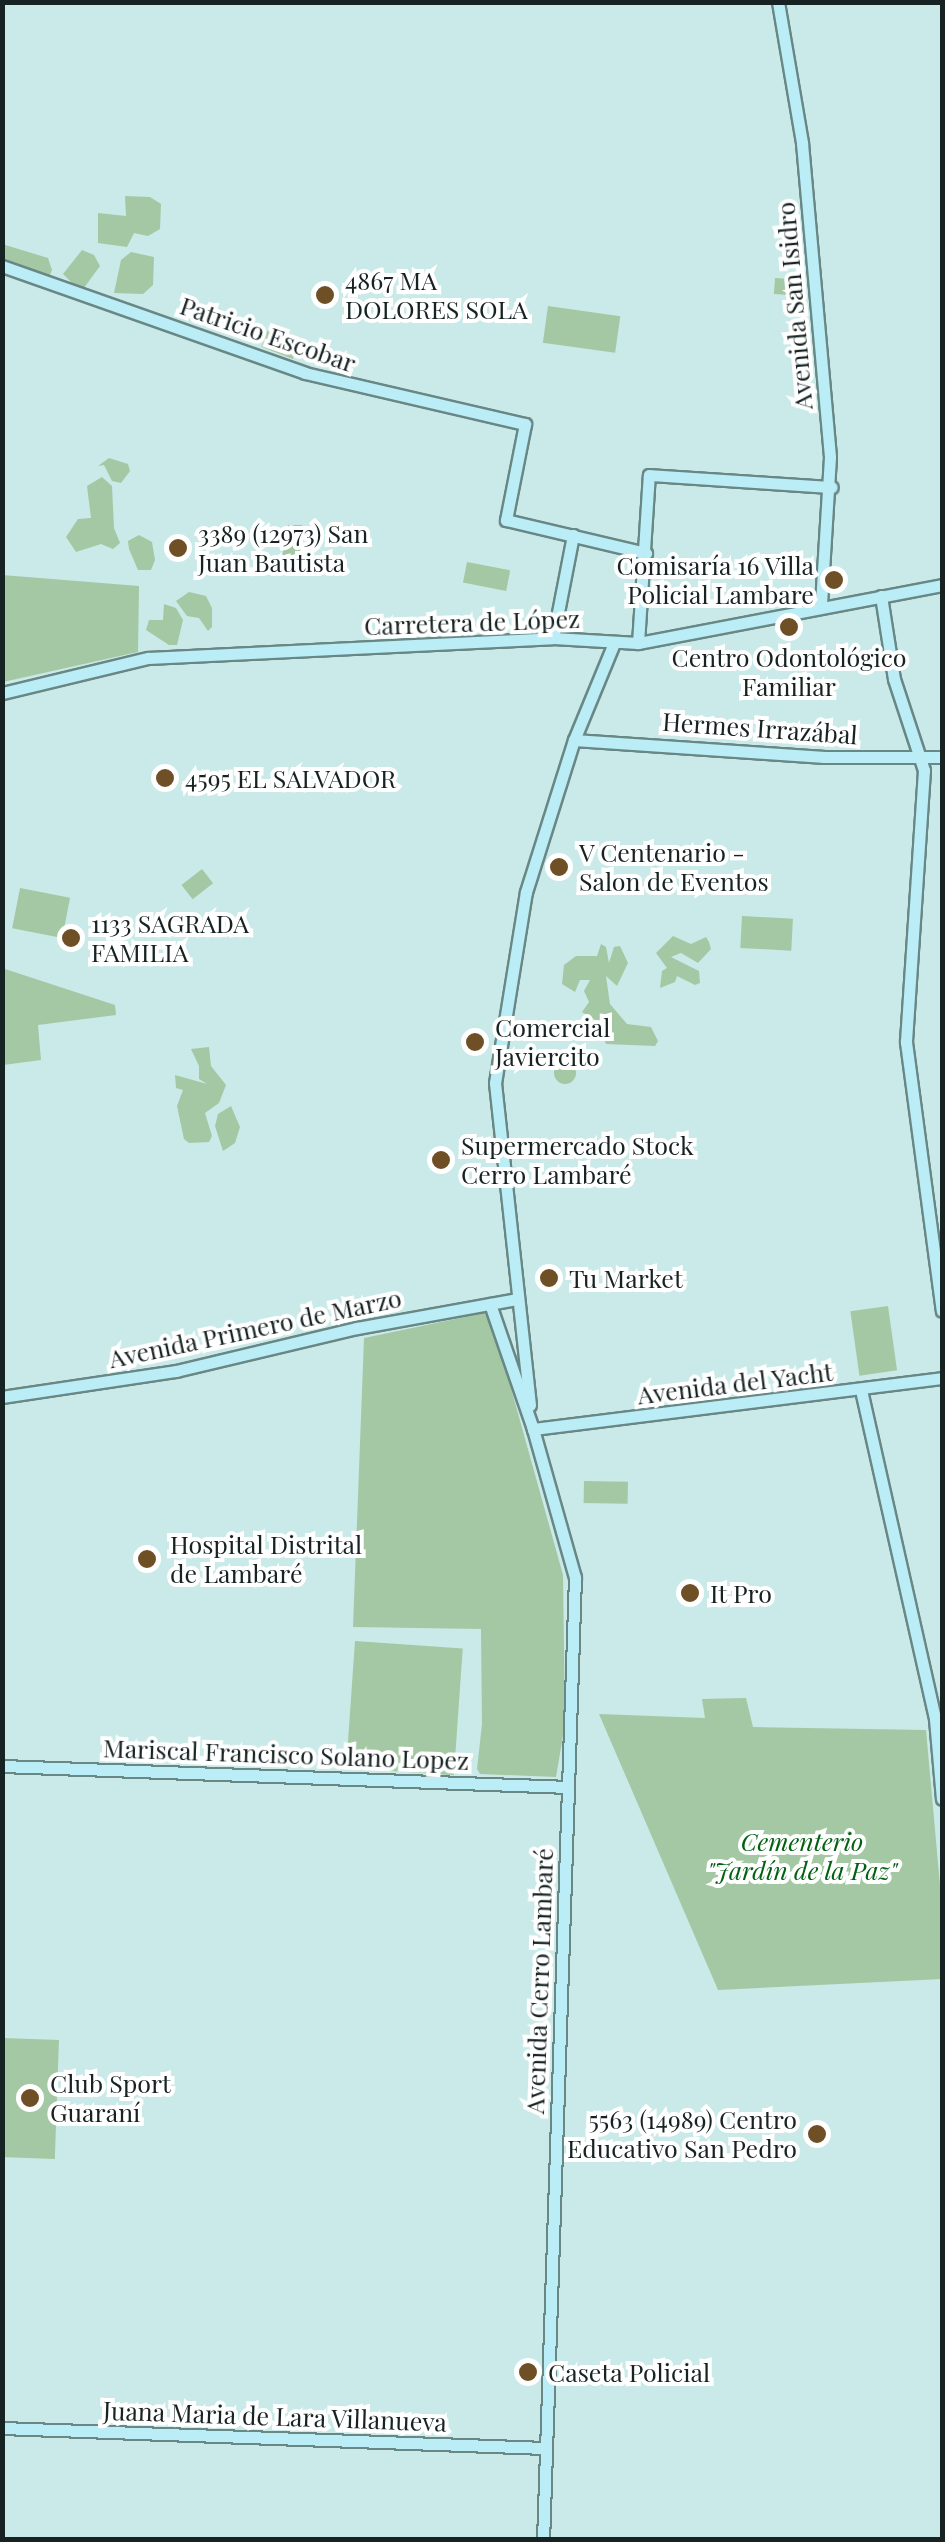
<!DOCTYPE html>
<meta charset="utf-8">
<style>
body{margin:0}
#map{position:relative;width:945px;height:2542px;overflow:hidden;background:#c9eae8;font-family:"Playfair Display",serif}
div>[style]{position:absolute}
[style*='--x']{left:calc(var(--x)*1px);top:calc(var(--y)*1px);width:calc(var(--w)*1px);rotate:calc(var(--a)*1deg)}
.green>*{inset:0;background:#a4c8a3;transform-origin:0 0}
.round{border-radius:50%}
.roads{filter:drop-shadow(2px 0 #688785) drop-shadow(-2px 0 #688785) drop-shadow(0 2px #688785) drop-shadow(0 -2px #688785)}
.secondary>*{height:11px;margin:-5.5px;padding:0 5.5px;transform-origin:5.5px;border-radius:5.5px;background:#bbedf7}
.dots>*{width:28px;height:28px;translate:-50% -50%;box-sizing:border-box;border:5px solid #fff;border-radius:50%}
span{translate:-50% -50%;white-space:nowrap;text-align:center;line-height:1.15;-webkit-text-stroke:8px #fff;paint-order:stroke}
.poi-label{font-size:25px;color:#162322}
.left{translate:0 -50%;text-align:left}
.right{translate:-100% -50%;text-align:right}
.street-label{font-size:25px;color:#162322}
.park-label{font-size:25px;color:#016011;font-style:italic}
.frame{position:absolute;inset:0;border:5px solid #162322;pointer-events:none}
</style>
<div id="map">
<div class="green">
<i style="clip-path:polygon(125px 196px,150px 197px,161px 204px,160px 229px,148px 236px,134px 233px,127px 247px,98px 243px,98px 213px,126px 216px)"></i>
<i style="clip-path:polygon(2px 244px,48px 258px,52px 270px,47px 282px,3px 270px)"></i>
<i style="clip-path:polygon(82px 250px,94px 255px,100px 266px,81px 292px,63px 274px)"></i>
<i style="clip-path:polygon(131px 252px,154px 257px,153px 285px,143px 294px,114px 293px,121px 260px)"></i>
<i style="left:775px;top:278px;width:26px;height:16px;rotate:4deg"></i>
<i style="left:548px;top:306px;width:73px;height:37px;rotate:8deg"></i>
<i style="left:268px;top:329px;width:34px;height:19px;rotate:21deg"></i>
<i style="clip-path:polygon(109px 458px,128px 464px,130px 471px,121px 483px,112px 481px,104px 465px,98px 466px)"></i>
<i style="clip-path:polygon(102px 477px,112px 486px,114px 528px,120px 543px,113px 549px,101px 544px,76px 552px,66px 537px,78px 519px,91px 518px,87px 486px)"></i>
<i style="clip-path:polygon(288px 525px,302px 525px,300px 562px,295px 567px,283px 564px,282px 557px)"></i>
<i style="clip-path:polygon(139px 535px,152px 542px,155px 560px,151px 570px,138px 570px,129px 549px,128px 541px)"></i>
<i style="left:467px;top:562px;width:44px;height:21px;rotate:11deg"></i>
<i style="clip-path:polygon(2px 575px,139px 586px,138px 652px,3px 682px)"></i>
<i style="clip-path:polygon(189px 592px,206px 596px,212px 608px,212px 627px,208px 631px,199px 618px,187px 616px,176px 601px)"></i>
<i style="clip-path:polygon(164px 604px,176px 608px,183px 620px,177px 645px,169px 645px,146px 630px,149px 620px,163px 620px)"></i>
<i style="left:202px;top:869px;width:18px;height:26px;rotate:52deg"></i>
<i style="left:20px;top:888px;width:51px;height:41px;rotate:11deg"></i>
<i style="left:742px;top:916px;width:51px;height:32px;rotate:3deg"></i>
<i style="clip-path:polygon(673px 936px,691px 944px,706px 937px,709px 942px,711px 949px,698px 963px,681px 953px,671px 957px,699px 971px,700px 983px,695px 985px,677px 976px,675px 982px,660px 988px,662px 971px,667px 968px,656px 953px)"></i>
<i style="clip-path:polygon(601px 944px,606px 947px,609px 963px,614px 947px,620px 946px,628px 963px,617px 986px,606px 976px,610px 1004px,627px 1024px,651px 1027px,658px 1041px,655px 1046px,606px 1044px,597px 1021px,582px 1012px,589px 1002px,584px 991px,590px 980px,580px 980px,575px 992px,562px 984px,564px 965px,576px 956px,597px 956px)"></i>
<i style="clip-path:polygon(2px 968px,115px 1005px,116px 1015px,38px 1025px,41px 1060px,3px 1065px)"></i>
<i style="clip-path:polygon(209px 1047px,211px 1066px,226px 1085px,219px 1103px,205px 1113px,212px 1136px,209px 1142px,189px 1143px,184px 1139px,177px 1106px,183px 1090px,176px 1088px,175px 1075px,207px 1084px,199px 1079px,199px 1066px,191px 1049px)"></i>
<i class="round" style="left:554px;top:1062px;width:22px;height:22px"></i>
<i style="clip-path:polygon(231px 1106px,240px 1127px,235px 1143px,223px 1151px,215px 1126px,218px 1114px)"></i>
<i style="left:888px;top:1306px;width:65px;height:38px;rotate:82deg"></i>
<i style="clip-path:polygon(484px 1313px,492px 1320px,563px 1575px,565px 1724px,556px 1777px,480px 1774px,477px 1769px,482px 1724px,481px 1629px,353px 1627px,364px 1338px)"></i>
<i style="left:584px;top:1481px;width:44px;height:22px;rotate:1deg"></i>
<i style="left:355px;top:1641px;width:108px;height:127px;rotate:4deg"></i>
<i style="clip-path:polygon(746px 1698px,753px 1727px,926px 1730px,942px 1907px,942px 1979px,718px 1990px,599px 1714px,705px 1718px,702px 1699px)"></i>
<i style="left:3px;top:2038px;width:56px;height:119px;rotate:2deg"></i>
</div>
<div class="roads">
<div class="secondary">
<i style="--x:778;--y:2;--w:143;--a:80.3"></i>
<i style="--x:802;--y:143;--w:315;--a:84.9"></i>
<i style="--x:830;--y:457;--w:149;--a:93.5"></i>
<i style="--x:2;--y:266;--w:321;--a:19.4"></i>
<i style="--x:305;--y:373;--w:226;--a:13.1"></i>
<i style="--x:525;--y:424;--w:98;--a:101.2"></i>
<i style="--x:506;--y:520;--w:144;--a:13.3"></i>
<i style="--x:881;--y:596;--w:84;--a:81.1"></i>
<i style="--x:894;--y:679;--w:96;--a:71.8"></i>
<i style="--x:924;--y:770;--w:273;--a:93.8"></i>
<i style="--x:906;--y:1042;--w:271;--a:82.4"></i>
<i style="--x:553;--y:638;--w:105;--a:-79"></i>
<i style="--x:638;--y:643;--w:168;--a:-86.3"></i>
<i style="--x:649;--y:475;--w:183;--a:3.8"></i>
<i style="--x:2;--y:693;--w:150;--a:-13.5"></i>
<i style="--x:148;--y:658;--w:405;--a:-2.8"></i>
<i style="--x:553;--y:638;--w:85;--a:3.4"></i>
<i style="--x:638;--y:643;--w:309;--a:-10.8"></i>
<i style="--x:574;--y:740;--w:251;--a:3.9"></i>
<i style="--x:824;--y:757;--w:118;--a:0"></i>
<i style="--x:490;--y:1304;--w:132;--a:71"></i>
<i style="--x:533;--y:1429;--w:154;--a:74.2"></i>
<i style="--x:575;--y:1577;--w:964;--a:91.9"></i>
<i style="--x:861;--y:1390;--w:337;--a:77.3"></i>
<i style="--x:935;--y:1719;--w:80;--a:85"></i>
<i style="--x:2;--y:1397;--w:176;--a:-8.5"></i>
<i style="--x:176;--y:1371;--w:186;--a:-13.4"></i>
<i style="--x:357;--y:1328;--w:162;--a:-10.3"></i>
<i style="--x:530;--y:1405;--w:324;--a:-96.2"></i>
<i style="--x:495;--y:1083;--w:193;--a:-80.8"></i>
<i style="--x:526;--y:892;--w:159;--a:-72.5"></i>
<i style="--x:574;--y:740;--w:105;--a:-67.6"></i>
<i style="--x:533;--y:1429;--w:412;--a:-7.1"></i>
<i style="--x:2;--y:1766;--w:566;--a:2.12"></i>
<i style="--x:2;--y:2428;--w:544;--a:2.11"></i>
</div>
</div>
<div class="dots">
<i style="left:325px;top:295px;background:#6f4f25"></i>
<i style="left:178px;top:548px;background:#6f4f25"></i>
<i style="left:834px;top:580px;background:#6f4f25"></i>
<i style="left:789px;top:627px;background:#6f4f25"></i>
<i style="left:165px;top:778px;background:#6f4f25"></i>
<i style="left:559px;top:867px;background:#6f4f25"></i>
<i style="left:71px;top:938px;background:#6f4f25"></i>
<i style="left:475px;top:1042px;background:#6f4f25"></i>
<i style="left:441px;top:1160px;background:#6f4f25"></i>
<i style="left:549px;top:1278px;background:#6f4f25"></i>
<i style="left:147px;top:1559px;background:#6f4f25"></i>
<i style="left:690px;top:1593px;background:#6f4f25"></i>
<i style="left:30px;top:2098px;background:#6f4f25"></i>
<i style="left:817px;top:2134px;background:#6f4f25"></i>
<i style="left:528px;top:2372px;background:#6f4f25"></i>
</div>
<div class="poi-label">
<span class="left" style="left:345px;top:295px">4867 MA<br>DOLORES SOLA</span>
<span class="left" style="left:198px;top:548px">3389 (12973) San<br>Juan Bautista</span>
<span class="right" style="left:814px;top:580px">Comisaría 16 Villa<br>Policial Lambare</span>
<span style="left:789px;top:672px">Centro Odontológico<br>Familiar</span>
<span class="left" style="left:185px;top:778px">4595 EL SALVADOR</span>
<span class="left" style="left:579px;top:867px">V Centenario -<br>Salon de Eventos</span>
<span class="left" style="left:91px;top:938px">1133 SAGRADA<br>FAMILIA</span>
<span class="left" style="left:495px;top:1042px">Comercial<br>Javiercito</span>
<span class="left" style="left:461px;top:1160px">Supermercado Stock<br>Cerro Lambaré</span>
<span class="left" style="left:569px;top:1278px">Tu Market</span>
<span class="left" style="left:170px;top:1559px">Hospital Distrital<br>de Lambaré</span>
<span class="left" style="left:710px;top:1593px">It Pro</span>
<span class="left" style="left:50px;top:2098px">Club Sport<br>Guaraní</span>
<span class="right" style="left:797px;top:2134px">5563 (14989) Centro<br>Educativo San Pedro</span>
<span class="left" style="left:548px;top:2372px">Caseta Policial</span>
</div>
<div class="street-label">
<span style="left:794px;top:306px;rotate:-95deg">Avenida San Isidro</span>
<span style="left:268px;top:334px;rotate:19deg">Patricio Escobar</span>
<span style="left:472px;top:622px;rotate:-2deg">Carretera de López</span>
<span style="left:760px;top:728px;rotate:4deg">Hermes Irrazábal</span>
<span style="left:255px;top:1328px;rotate:-12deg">Avenida Primero de Marzo</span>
<span style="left:735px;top:1383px;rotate:-7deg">Avenida del Yacht</span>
<span style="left:286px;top:1754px;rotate:2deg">Mariscal Francisco Solano Lopez</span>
<span style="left:539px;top:1981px;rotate:-88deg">Avenida Cerro Lambaré</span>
<span style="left:275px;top:2416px;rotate:2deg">Juana Maria de Lara Villanueva</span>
</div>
<div class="park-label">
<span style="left:802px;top:1856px">Cementerio<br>"Jardín de la Paz"</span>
</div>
<div class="frame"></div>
</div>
